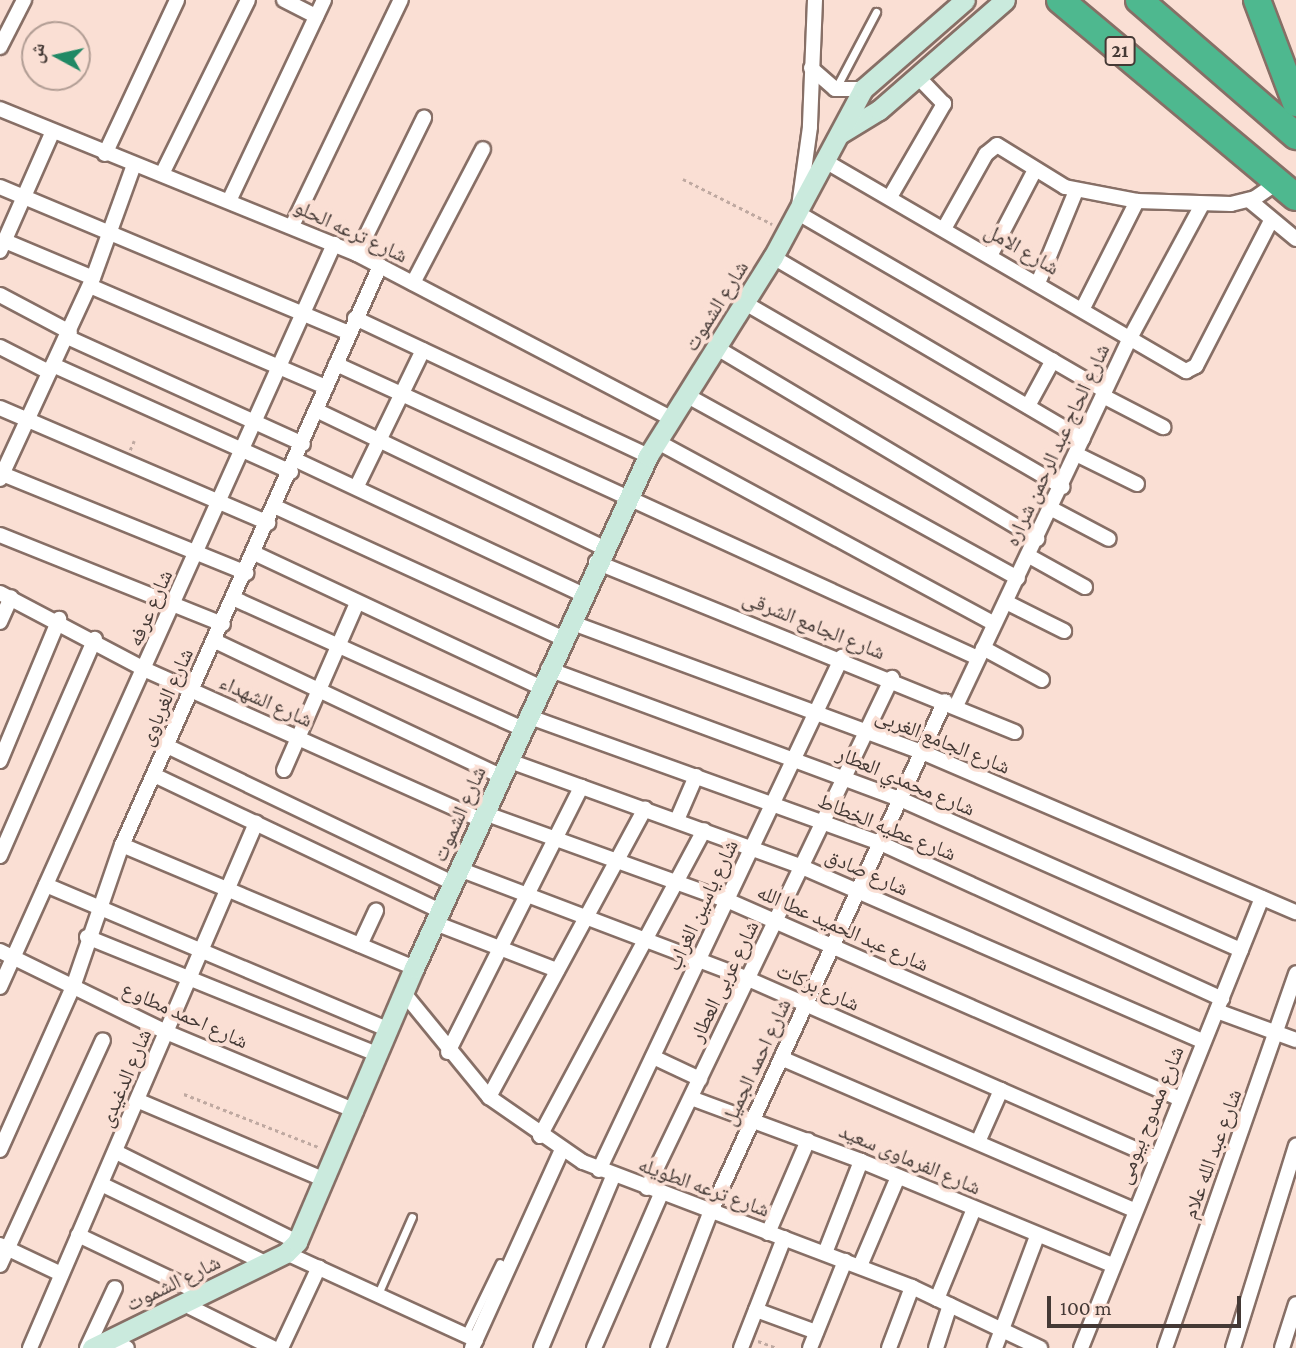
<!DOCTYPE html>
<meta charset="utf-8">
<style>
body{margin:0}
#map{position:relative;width:1296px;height:1348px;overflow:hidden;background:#fadfd4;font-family:"Crimson Pro","Noto Naskh Arabic",serif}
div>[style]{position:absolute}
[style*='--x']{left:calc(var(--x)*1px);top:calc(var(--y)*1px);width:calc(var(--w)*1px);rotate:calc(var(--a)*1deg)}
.path>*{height:2.5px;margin-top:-1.25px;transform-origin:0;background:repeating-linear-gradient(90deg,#bfa9a1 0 3.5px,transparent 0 7px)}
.roads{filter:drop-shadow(2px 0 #876f66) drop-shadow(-2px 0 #876f66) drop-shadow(0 2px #876f66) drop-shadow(0 -2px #876f66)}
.lane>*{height:7px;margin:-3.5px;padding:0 3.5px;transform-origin:3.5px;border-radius:3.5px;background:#fff}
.street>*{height:14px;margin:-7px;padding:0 7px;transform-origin:7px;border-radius:7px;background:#fff}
.secondary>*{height:19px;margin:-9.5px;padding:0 9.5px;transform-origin:9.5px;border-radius:9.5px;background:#caeadd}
.highway>*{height:26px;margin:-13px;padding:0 13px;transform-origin:13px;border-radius:13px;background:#4eb88f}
span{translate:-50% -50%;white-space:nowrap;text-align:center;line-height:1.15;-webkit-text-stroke:7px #fadfd4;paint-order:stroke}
.shield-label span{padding:2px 5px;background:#fadfd4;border:2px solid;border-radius:5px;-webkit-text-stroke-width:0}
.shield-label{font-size:19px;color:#443935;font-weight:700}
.street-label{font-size:21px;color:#443935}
.north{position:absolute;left:21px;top:21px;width:70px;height:70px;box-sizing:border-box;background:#fadfd4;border:2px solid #b19d94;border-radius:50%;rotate:278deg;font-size:19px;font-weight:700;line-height:28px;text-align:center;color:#443935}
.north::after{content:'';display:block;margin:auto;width:24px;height:32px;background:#208965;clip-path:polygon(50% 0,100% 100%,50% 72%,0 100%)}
.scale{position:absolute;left:1047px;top:1296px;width:194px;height:32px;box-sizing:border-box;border:4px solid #443935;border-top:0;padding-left:9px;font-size:21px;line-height:24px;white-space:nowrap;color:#443935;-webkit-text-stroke:5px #fadfd4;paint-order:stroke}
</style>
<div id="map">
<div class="path">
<i style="--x:683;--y:179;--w:100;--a:26.8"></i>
<i style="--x:130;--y:450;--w:10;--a:-66"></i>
<i style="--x:184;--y:1094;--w:147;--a:21.5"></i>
<i style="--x:758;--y:1341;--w:20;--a:20"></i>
</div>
<div class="roads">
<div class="lane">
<i style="--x:836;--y:88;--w:86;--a:-62.2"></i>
<i style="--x:378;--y:1294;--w:84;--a:-66.2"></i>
<i style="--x:465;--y:1335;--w:80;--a:-64.1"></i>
</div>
<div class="street">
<i style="--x:284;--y:0;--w:36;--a:27"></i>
<i style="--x:815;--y:0;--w:127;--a:92.3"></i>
<i style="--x:810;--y:127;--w:87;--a:97.9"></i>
<i style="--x:798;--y:213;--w:355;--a:30.1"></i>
<i style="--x:0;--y:47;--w:53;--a:-62.9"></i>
<i style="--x:811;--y:68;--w:32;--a:41"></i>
<i style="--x:835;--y:89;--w:28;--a:0"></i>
<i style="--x:0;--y:109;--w:385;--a:22.1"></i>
<i style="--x:357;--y:254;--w:356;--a:27.6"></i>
<i style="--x:105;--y:154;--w:170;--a:-64.9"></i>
<i style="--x:825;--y:161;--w:418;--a:30.2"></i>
<i style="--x:1186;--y:371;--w:11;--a:-27"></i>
<i style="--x:1196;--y:366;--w:165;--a:-62.7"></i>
<i style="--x:162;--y:174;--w:194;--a:-63.7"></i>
<i style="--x:0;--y:187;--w:378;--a:22.7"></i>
<i style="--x:890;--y:197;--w:108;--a:-59.9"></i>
<i style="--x:944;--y:104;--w:39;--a:-134"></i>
<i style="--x:1249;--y:200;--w:61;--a:39.7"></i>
<i style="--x:229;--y:201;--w:222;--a:-64.7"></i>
<i style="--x:292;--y:226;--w:251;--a:-64.3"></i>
<i style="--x:945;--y:227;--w:84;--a:-60.7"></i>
<i style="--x:986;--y:154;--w:14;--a:-39"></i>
<i style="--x:997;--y:145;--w:80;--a:31.7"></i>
<i style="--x:1065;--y:187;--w:73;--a:11"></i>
<i style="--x:1137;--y:201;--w:94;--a:1.8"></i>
<i style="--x:1231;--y:204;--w:25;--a:-14"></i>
<i style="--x:1255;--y:198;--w:28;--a:-35"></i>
<i style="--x:5;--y:241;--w:95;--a:22.8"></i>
<i style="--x:0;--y:251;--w:129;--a:-66.2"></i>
<i style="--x:357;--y:254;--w:152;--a:-63.8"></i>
<i style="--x:990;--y:256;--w:95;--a:-62.4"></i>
<i style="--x:773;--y:257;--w:359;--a:30.4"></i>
<i style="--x:413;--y:283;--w:151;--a:-62.4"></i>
<i style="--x:1038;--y:283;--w:100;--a:-67.6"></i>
<i style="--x:90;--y:286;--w:257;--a:23.2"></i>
<i style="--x:0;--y:295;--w:79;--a:27.9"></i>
<i style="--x:745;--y:303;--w:367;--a:30.1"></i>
<i style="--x:1083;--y:308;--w:120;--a:-63.2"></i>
<i style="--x:355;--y:318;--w:324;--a:25.2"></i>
<i style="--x:67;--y:337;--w:259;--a:24.4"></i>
<i style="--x:0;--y:347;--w:55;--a:27"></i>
<i style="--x:717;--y:348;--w:373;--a:30.8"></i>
<i style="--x:336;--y:364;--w:706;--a:24.61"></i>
<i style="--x:53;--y:365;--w:261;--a:24.2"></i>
<i style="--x:686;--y:395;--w:379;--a:28.9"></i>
<i style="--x:1103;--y:396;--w:68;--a:27.3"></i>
<i style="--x:1028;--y:406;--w:52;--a:-61.5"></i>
<i style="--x:0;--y:408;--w:292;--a:23.2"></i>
<i style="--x:318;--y:411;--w:315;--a:25.6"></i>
<i style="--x:658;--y:442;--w:382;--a:28.4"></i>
<i style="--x:1076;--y:454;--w:68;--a:26.2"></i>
<i style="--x:296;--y:460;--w:316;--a:25.1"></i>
<i style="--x:0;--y:473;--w:266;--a:22.1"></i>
<i style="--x:0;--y:479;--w:221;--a:-65.2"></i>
<i style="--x:93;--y:278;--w:120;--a:-70.1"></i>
<i style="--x:357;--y:486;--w:151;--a:-64.1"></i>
<i style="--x:276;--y:507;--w:315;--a:24.6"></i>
<i style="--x:1052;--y:509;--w:64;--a:27.8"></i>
<i style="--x:0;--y:535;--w:240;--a:21.8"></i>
<i style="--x:254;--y:553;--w:316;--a:25.1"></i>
<i style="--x:1029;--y:556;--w:64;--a:29"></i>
<i style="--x:596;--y:562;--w:452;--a:22.1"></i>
<i style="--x:0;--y:593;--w:165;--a:27.8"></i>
<i style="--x:146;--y:670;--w:367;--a:24.1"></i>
<i style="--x:235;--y:599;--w:314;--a:24.3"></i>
<i style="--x:1006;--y:602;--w:65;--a:26.6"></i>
<i style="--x:0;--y:622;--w:27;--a:-66"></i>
<i style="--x:570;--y:622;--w:375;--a:20.3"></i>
<i style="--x:922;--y:752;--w:407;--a:23.2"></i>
<i style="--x:215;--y:641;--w:316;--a:25.3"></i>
<i style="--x:983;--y:648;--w:67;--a:28.5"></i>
<i style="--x:548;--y:669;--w:375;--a:20.3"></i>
<i style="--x:900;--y:799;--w:373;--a:23.9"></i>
<i style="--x:956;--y:706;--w:407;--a:-64.7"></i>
<i style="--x:1130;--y:338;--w:151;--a:-61.6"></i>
<i style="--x:527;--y:716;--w:375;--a:19.8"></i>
<i style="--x:880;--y:843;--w:376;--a:24.5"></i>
<i style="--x:167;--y:746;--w:317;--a:25.6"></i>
<i style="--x:507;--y:760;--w:314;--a:19.9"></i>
<i style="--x:802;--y:867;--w:437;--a:23.5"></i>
<i style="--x:0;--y:761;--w:154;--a:-67.4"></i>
<i style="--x:284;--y:770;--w:182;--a:-66.4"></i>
<i style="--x:154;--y:775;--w:317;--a:25.4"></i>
<i style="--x:484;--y:813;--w:260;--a:19.8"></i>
<i style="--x:729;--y:901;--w:490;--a:23.7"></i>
<i style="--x:677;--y:820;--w:48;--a:-66.6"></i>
<i style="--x:122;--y:845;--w:317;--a:22.8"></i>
<i style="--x:0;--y:856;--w:237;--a:-66.4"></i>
<i style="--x:459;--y:869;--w:309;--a:20.8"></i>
<i style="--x:748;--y:979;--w:443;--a:23.7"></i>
<i style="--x:46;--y:885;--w:372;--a:22.9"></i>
<i style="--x:435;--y:923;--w:131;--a:21.1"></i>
<i style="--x:87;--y:937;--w:315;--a:22"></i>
<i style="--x:360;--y:945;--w:38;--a:-65"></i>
<i style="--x:0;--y:951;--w:185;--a:26"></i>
<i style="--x:166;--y:1032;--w:206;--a:22.6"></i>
<i style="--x:0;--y:987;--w:815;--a:-65.79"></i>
<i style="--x:403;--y:992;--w:136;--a:50.7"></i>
<i style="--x:489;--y:1097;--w:114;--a:34.7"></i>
<i style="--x:583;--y:1162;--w:352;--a:20.8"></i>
<i style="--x:912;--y:1287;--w:142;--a:25.5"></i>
<i style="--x:1217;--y:1011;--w:84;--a:20.2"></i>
<i style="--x:448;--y:1052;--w:297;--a:-63.3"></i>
<i style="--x:653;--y:1057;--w:52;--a:25.1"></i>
<i style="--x:781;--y:1058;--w:384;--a:23.3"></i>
<i style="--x:489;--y:1097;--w:328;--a:-61.6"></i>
<i style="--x:691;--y:1098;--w:181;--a:20.3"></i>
<i style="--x:861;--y:1161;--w:272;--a:22.5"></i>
<i style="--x:139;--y:1101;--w:202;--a:23"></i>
<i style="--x:540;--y:1136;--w:347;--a:-61.8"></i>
<i style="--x:978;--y:1142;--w:57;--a:-66.1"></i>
<i style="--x:0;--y:1150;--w:179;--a:-65.9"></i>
<i style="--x:73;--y:987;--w:150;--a:-71"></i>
<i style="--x:122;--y:845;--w:634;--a:-65.98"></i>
<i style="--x:116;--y:1152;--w:202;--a:26.4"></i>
<i style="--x:599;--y:1170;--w:568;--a:-64.65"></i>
<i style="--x:101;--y:1184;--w:182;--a:25.7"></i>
<i style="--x:647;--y:1188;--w:566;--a:-64.34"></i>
<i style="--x:768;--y:1233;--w:101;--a:-66.7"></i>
<i style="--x:78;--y:1235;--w:135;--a:25.4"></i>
<i style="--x:0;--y:1245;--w:68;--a:25.4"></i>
<i style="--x:286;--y:1253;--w:209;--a:24.6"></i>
<i style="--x:825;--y:1253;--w:99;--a:-68.6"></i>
<i style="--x:0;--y:1265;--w:247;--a:-65.4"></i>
<i style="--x:860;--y:1266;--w:97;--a:-66.9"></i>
<i style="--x:937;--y:1299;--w:97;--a:-67.7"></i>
<i style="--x:182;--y:1303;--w:102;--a:26.3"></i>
<i style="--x:756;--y:1310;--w:64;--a:20.1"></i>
<i style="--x:110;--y:1339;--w:19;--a:28"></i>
<i style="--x:30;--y:1348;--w:572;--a:-66.71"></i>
<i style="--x:87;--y:1348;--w:66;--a:-65"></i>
<i style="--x:281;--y:1348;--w:89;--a:-64.9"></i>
<i style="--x:472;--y:1348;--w:217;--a:-65.6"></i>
<i style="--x:541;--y:1348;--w:186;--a:-67.2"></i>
<i style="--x:594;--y:1348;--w:168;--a:-66.5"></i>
<i style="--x:658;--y:1348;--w:147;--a:-68.9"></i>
<i style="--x:711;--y:1211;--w:561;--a:-65.35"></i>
<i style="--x:741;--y:1348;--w:118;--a:-68.6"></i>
<i style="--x:810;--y:1348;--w:94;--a:-68.1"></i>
<i style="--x:889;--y:1348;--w:65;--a:-69.3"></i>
<i style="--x:936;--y:1348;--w:45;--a:-72"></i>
<i style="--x:995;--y:1348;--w:120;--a:-69.4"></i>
<i style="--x:1081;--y:1348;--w:485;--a:-68.1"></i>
<i style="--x:1165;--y:1348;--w:397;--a:-70.7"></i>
<i style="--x:1233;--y:1348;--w:212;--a:-72.7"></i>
<i style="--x:1282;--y:1348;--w:46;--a:-72.3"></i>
</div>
<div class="secondary">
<i style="--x:841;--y:133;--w:44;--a:-31.2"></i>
<i style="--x:879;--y:110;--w:167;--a:-41.1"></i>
<i style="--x:92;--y:1348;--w:216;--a:-26.1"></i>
<i style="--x:286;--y:1253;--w:16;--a:-45"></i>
<i style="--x:297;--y:1242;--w:298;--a:-66.9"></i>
<i style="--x:414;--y:968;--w:563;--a:-65.44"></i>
<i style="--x:648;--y:456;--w:235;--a:-57.9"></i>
<i style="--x:773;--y:257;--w:191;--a:-61.8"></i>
<i style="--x:863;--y:89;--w:135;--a:-41.1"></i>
</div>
<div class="highway">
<i style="--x:1060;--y:0;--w:307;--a:39.9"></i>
<i style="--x:1139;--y:0;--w:208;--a:40.9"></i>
<i style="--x:1257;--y:0;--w:110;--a:69.3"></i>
</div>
</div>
<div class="shield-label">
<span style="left:1120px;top:51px">21</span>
</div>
<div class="street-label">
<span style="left:351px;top:231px;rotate:25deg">شارع ترعه الحلو</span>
<span style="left:1022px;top:249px;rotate:30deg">شارع الامل</span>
<span style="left:716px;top:306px;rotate:-58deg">شارع الشموت</span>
<span style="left:1057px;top:445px;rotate:-65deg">شارع الحاج عبد الرحمن شراره</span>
<span style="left:150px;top:608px;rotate:-66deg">شارع عرفه</span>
<span style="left:814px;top:625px;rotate:22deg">شارع الجامع الشرقى</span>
<span style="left:166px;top:697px;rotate:-66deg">شارع الغرباوى</span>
<span style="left:266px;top:701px;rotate:24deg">شارع الشهداء</span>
<span style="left:943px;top:741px;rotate:22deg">شارع الجامع الغربى</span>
<span style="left:906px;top:781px;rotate:23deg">شارع محمدي العطار</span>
<span style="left:459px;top:814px;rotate:-66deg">شارع الشموت</span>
<span style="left:887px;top:827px;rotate:22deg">شارع عطيه الخطاط</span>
<span style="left:867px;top:872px;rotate:24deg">شارع صادق</span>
<span style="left:702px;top:905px;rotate:-65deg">شارع ياسين الغراب</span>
<span style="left:843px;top:928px;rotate:24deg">شارع عبد الحميد عطا الله</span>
<span style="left:724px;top:981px;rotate:-64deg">شارع عربى العطار</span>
<span style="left:818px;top:987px;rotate:24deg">شارع بركات</span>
<span style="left:185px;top:1015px;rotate:24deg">شارع احمد مطاوع</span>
<span style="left:756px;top:1062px;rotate:-65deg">شارع احمد الجميل</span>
<span style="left:125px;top:1078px;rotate:-67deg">شارع الدغيدى</span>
<span style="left:1150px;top:1115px;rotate:-68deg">شارع ممدوح بيومى</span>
<span style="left:1212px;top:1154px;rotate:-70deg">شارع عبد الله علام</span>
<span style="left:910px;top:1159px;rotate:23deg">شارع الفرماوى سعيد</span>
<span style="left:704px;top:1187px;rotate:20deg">شارع ترعه الطويله</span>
<span style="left:173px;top:1283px;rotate:-26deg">شارع الشموت</span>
</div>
<div class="north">ش</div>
<div class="scale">100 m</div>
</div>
